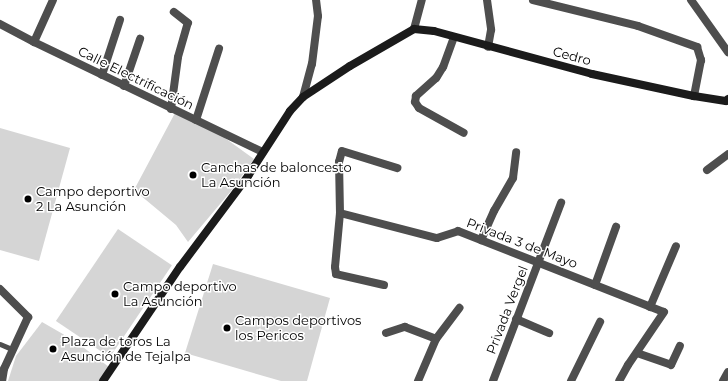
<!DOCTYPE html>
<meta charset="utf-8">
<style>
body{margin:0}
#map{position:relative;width:728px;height:381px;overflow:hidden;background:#fff;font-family:Montserrat,sans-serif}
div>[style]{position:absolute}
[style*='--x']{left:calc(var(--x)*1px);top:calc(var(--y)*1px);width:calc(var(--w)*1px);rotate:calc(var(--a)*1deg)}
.green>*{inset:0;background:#d5d5d5;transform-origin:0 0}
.lane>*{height:5px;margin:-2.5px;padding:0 2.5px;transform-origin:2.5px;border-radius:2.5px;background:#4e4e4e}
.street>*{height:8px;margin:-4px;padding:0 4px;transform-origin:4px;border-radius:4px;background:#4e4e4e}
.secondary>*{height:8px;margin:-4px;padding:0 4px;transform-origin:4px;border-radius:4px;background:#1b1b1b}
.dots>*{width:11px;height:11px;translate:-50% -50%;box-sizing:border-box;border:2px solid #fff;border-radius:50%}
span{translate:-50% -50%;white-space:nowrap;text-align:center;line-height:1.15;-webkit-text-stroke:3px #fff;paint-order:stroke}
.street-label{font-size:13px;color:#000}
.poi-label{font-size:13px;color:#000}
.left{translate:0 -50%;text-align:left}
</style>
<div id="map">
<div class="green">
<i style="clip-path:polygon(175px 113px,218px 133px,254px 159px,231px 191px,188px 242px,176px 225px,134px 190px)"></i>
<i style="clip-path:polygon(0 128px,70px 148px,39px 261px,0 250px)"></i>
<i style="left:118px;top:229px;width:65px;height:111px;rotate:34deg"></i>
<i style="clip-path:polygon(213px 264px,330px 298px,307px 381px,281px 381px,185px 353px)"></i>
<i style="clip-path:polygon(42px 322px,75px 341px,109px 367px,99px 381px,8px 381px,16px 356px)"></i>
</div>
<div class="lane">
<i style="--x:0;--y:344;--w:13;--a:23"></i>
</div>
<div class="street">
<i style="--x:487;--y:0;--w:30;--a:82"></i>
<i style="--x:491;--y:30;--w:17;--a:100"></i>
<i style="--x:533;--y:0;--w:108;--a:13.9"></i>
<i style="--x:638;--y:26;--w:63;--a:19.6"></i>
<i style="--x:697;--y:47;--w:14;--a:73"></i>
<i style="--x:701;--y:60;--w:37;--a:101"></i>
<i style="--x:691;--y:0;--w:64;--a:54.6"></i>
<i style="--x:0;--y:24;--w:38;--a:28"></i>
<i style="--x:34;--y:42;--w:254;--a:25.7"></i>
<i style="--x:414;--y:29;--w:30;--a:-75"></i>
<i style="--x:454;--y:37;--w:32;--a:110"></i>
<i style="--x:443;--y:67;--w:13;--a:122"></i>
<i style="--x:436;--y:78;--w:27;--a:138"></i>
<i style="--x:416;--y:96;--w:6;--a:99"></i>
<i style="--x:415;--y:102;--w:7;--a:56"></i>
<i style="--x:419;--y:108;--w:51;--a:29.1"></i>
<i style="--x:34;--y:42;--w:46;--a:-65.7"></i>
<i style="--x:102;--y:75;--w:58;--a:-71.9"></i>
<i style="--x:124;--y:86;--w:50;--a:-71.2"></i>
<i style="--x:303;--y:97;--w:34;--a:-75"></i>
<i style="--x:312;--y:64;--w:48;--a:-82.9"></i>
<i style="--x:318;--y:16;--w:16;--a:-97"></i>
<i style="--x:171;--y:109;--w:52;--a:-82.3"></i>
<i style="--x:178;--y:57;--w:35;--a:-74"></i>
<i style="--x:188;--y:23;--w:18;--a:-142"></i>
<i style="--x:196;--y:120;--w:75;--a:-72.1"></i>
<i style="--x:707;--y:170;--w:26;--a:-37"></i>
<i style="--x:340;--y:213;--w:100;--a:14.5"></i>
<i style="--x:437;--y:238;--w:22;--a:-18"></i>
<i style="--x:458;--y:231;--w:221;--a:21.5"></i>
<i style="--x:664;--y:312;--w:64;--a:124.2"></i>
<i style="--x:628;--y:365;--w:18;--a:119"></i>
<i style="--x:481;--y:240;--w:32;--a:-66"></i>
<i style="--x:494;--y:211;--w:38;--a:-60"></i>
<i style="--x:513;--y:178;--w:26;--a:-83"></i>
<i style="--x:384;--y:285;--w:49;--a:-167.1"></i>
<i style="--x:336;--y:274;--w:7;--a:-98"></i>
<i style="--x:335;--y:267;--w:54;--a:-84.7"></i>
<i style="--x:340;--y:213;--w:51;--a:-91.1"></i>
<i style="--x:339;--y:162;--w:11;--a:-75"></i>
<i style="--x:342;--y:151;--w:58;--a:17.2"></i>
<i style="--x:595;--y:285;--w:62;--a:-70.1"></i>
<i style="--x:0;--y:289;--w:40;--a:45"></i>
<i style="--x:28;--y:317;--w:57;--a:114.8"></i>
<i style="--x:4;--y:369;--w:12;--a:99"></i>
<i style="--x:650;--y:307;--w:66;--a:-66.9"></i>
<i style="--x:516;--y:319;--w:36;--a:23"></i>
<i style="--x:386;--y:333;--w:20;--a:-18"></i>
<i style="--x:405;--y:327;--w:33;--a:21"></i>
<i style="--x:637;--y:353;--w:36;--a:19"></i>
<i style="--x:671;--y:365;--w:21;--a:-65"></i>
<i style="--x:418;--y:381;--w:46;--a:-66.8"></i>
<i style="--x:436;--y:339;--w:39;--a:-53"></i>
<i style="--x:493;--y:381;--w:191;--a:-69.1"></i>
<i style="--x:571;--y:381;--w:66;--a:-63.8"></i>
<i style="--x:723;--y:381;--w:10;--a:-61"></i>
</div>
<div class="secondary">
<i style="--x:103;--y:381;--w:138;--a:-56"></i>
<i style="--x:180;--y:267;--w:114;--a:-53.2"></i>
<i style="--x:248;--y:176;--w:77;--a:-57.1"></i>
<i style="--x:290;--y:111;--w:19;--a:-47"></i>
<i style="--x:303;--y:97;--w:56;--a:-33.4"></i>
<i style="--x:350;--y:66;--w:74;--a:-30"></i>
<i style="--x:414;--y:29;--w:20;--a:6"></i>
<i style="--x:434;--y:31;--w:164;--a:15.2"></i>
<i style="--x:592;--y:74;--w:104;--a:12.2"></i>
<i style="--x:694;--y:96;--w:32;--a:9"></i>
<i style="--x:726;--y:101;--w:3;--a:-45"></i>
</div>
<div class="dots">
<i style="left:193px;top:175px;background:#000"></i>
<i style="left:28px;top:199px;background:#000"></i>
<i style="left:115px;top:294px;background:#000"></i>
<i style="left:227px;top:328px;background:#000"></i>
<i style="left:53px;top:349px;background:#000"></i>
</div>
<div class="street-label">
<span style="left:572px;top:56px;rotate:15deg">Cedro</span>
<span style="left:136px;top:78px;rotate:26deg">Calle Electrificación</span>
<span style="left:522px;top:243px;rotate:21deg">Privada 3 de Mayo</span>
<span style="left:507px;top:310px;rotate:-69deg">Privada Vergel</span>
</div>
<div class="poi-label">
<span class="left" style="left:201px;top:175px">Canchas de baloncesto<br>La Asunción</span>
<span class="left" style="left:36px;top:199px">Campo deportivo<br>2 La Asunción</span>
<span class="left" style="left:123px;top:294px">Campo deportivo<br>La Asunción</span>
<span class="left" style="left:235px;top:328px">Campos deportivos<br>los Pericos</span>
<span class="left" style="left:61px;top:349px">Plaza de toros La<br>Asunción de Tejalpa</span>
</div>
</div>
